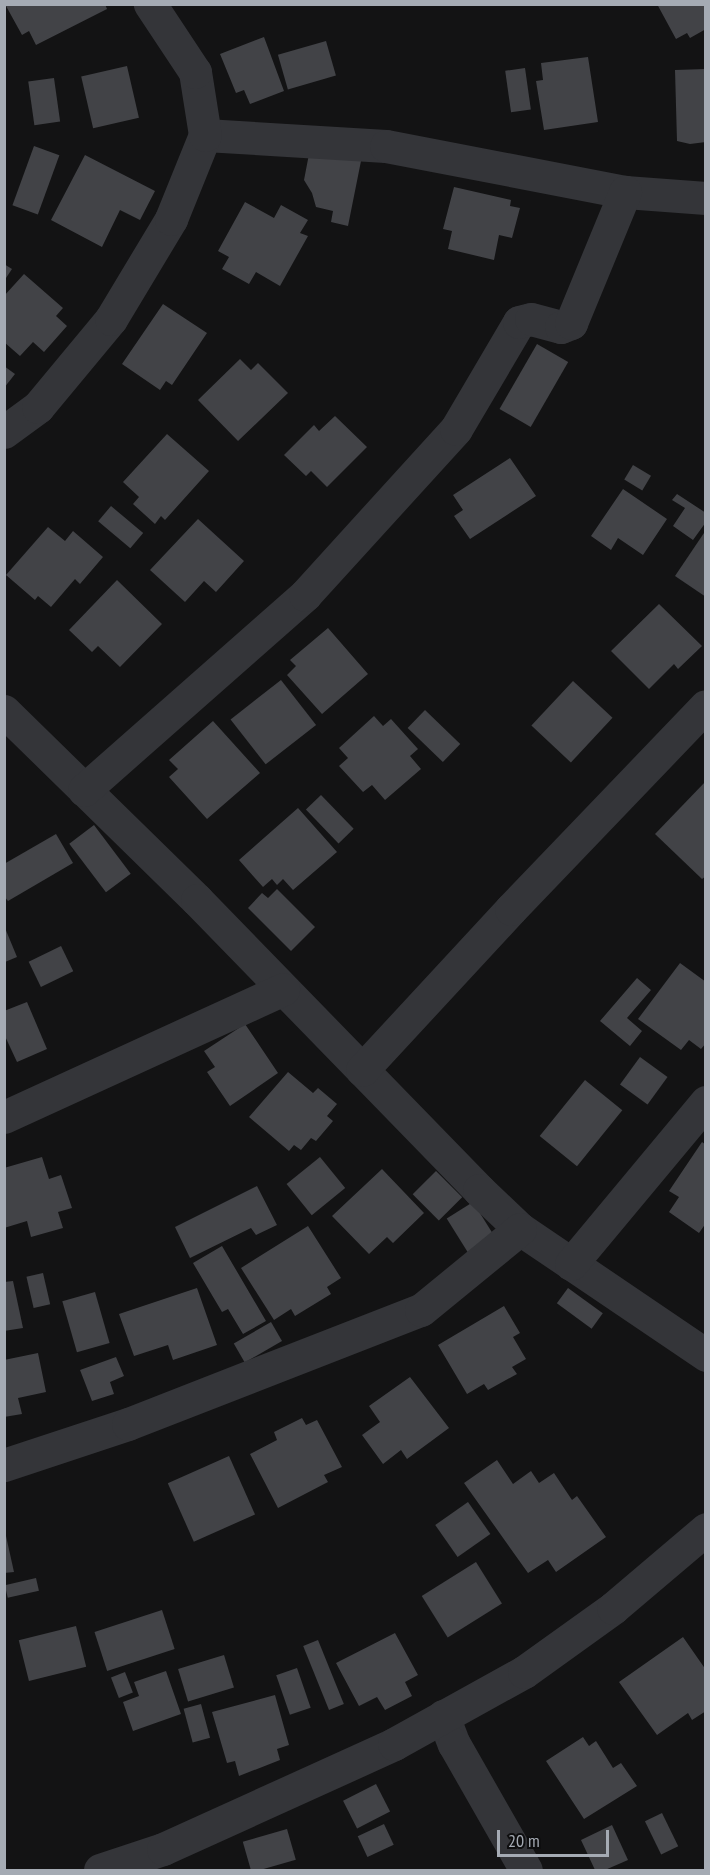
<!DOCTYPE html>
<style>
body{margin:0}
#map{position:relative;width:710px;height:1875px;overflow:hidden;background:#131314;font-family:"PT Sans Narrow",sans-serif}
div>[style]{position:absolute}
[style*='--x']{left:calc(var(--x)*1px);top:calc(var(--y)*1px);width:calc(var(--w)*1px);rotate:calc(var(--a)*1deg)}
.building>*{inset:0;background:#424347;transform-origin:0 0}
.street>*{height:33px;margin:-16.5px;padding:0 16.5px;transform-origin:16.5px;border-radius:16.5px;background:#343539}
span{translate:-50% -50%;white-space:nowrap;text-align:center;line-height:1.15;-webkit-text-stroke:5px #0e0e0f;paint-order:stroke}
.frame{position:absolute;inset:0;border:6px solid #a5abb4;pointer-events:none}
.scale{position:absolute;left:497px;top:1830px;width:112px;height:27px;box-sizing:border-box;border:3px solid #a5abb4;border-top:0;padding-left:8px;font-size:18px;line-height:21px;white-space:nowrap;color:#a5abb4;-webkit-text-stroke:4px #0e0e0f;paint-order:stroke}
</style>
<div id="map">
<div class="building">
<i style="clip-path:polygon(9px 4px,105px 4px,107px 9px,36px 45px,29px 31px,22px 35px,6px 6px)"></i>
<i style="clip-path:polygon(657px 4px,706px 4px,706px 29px,690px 38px,687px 33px,676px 39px)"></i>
<i style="clip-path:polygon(264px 37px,284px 91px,250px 104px,244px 90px,236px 93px,220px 54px)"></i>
<i style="left:326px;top:41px;width:36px;height:50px;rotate:74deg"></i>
<i style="clip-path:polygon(588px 57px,598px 122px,544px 130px,536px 81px,543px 80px,541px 63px)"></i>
<i style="left:127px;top:66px;width:53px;height:47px;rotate:77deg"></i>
<i style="left:525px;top:68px;width:42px;height:20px;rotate:82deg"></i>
<i style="clip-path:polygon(706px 69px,706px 142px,690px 144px,677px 141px,675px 70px)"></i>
<i style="left:54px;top:78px;width:44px;height:26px;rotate:82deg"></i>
<i style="left:34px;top:146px;width:27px;height:63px;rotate:20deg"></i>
<i style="clip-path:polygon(309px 154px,361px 161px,348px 226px,331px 222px,333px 211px,316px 207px,312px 193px,304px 180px)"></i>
<i style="clip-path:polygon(85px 155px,155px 191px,140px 220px,120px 210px,102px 247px,51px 220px)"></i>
<i style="clip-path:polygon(454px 187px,511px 200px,510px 206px,520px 208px,512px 238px,499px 235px,494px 260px,448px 249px,452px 231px,443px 229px)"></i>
<i style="clip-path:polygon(245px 202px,274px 218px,281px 205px,308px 220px,300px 233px,308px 236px,280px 286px,256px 272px,249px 284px,222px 269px,229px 257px,218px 251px)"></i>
<i style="clip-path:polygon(4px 264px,12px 269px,4px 281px)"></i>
<i style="clip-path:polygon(24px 274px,63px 308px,56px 316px,67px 326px,44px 352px,33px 342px,20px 356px,4px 342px,4px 296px)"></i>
<i style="clip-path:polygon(163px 304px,207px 333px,172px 385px,166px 381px,160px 390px,122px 364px)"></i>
<i style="left:537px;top:344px;width:36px;height:75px;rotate:30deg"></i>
<i style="clip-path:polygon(240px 359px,251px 370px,258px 363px,288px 393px,238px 441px,198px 400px)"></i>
<i style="clip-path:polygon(4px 366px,15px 374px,4px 388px)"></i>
<i style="clip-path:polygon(335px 416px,367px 447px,327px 487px,311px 471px,306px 476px,284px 455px,314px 425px,319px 431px)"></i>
<i style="clip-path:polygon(167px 434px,209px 471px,165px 520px,161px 516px,155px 524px,133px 504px,139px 497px,123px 482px)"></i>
<i style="clip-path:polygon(510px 458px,536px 496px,470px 539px,454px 516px,463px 510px,453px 495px)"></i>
<i style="left:633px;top:465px;width:21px;height:17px;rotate:31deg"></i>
<i style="clip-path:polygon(623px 489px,667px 519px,643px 555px,618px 538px,611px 550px,591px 536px)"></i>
<i style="clip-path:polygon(677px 494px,706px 513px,706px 522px,693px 540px,673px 526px,685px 508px,672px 500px)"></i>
<i style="left:111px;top:506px;width:42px;height:20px;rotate:40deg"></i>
<i style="clip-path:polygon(198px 519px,244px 561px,216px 592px,204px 581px,185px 602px,150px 570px)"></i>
<i style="clip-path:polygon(48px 527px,65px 541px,73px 531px,103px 557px,80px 584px,75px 579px,51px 607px,38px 596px,35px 600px,6px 575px)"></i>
<i style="clip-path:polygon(706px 530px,706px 597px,675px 576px)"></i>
<i style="clip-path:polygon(117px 580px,162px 624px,120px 667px,98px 646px,92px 652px,69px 630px)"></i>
<i style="clip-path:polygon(659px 604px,702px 646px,678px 669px,674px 664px,649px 689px,611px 651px)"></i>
<i style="clip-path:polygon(328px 628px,368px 674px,322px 714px,287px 675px,296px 666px,290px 660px)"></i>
<i style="left:281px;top:680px;width:57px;height:64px;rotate:52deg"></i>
<i style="left:573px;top:681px;width:54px;height:61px;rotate:43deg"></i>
<i style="left:425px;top:710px;width:49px;height:25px;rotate:44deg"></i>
<i style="clip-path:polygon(374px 716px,383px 726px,391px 719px,418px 749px,410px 756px,421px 769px,385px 800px,372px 785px,363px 792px,339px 766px,348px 758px,339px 748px)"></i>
<i style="clip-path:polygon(213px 721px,260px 773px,207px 819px,169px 777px,178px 769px,169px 760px)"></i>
<i style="clip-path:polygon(706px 781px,706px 876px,702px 879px,655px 834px)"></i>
<i style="left:321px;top:795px;width:47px;height:21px;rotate:46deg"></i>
<i style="clip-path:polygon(298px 808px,337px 852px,293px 890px,283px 879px,277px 885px,272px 879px,263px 887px,239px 860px)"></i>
<i style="left:94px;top:825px;width:61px;height:31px;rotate:53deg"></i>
<i style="clip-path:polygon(56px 834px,73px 863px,8px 901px,4px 896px,4px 864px)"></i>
<i style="clip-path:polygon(277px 889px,315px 927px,291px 951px,248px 908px,262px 893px,268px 898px)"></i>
<i style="clip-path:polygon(5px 928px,17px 957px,5px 962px)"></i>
<i style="left:61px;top:946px;width:28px;height:36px;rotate:64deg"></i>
<i style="clip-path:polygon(680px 963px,706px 982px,706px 1043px,701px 1049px,689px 1040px,681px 1050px,638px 1019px)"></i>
<i style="clip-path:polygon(637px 978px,651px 990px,627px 1018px,642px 1031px,630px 1046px,600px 1021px)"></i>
<i style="clip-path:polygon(27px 1002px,47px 1049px,17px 1062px,4px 1034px,4px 1011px)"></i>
<i style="clip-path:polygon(245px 1024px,278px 1073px,230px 1106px,207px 1072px,215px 1067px,204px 1051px)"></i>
<i style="left:640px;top:1057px;width:34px;height:34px;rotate:36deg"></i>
<i style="clip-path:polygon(288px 1072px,313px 1093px,318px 1088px,337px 1104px,327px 1116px,333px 1121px,316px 1141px,311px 1138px,301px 1150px,294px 1145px,289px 1151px,249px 1117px)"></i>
<i style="left:585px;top:1080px;width:48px;height:72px;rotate:39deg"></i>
<i style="clip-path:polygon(702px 1142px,706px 1145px,706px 1223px,699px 1233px,669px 1212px,679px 1197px,669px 1191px)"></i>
<i style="clip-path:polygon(42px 1157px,49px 1179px,61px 1175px,72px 1208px,58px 1212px,63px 1228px,31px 1237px,27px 1221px,4px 1228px,4px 1168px)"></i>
<i style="left:320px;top:1157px;width:40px;height:43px;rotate:51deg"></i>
<i style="clip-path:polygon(382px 1169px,424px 1213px,393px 1243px,387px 1237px,369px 1254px,332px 1216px)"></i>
<i style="left:436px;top:1171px;width:37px;height:33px;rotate:45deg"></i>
<i style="clip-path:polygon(257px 1186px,277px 1225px,256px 1235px,251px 1228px,190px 1258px,175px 1227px)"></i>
<i style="left:473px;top:1202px;width:41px;height:31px;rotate:58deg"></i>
<i style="clip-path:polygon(308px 1226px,341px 1278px,327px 1287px,331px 1294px,295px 1316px,291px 1309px,274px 1320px,241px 1268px)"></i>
<i style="clip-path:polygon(222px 1246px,266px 1321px,243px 1334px,228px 1309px,222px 1312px,193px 1263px)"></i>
<i style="left:43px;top:1273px;width:32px;height:17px;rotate:77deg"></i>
<i style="clip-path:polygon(13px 1281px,23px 1328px,4px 1331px,4px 1282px)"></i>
<i style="clip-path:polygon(197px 1288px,217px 1345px,173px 1360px,168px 1345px,134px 1356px,119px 1314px)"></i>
<i style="left:568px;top:1288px;width:43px;height:19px;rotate:36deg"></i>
<i style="left:95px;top:1292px;width:53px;height:34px;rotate:74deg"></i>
<i style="clip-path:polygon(504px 1306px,520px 1333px,513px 1337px,526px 1359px,512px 1367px,517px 1374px,488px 1390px,484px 1384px,467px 1394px,438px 1345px)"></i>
<i style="left:271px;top:1322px;width:22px;height:43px;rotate:60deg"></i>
<i style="clip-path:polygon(38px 1353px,46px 1392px,18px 1398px,22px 1414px,4px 1417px,4px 1360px)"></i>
<i style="clip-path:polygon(116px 1357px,124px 1376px,110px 1382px,114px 1394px,92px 1401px,80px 1370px)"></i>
<i style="clip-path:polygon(410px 1377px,449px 1428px,407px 1459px,401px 1450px,383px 1464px,362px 1435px,380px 1422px,369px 1406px)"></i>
<i style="clip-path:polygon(302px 1418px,306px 1425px,317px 1420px,342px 1467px,324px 1475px,328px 1482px,278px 1508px,250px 1454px,277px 1440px,274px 1432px)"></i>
<i style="left:229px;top:1456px;width:64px;height:67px;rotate:66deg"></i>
<i style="clip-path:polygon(497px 1460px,513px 1484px,531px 1471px,539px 1483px,554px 1473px,572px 1500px,577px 1496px,606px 1537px,556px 1572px,548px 1560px,528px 1573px,464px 1483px)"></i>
<i style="left:468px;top:1502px;width:39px;height:40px;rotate:55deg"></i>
<i style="clip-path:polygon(4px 1527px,14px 1572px,4px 1573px)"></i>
<i style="left:476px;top:1562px;width:49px;height:64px;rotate:58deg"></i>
<i style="left:36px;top:1578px;width:13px;height:32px;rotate:77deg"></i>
<i style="left:162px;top:1610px;width:41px;height:71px;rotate:72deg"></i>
<i style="left:76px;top:1626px;width:42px;height:59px;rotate:76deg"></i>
<i style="clip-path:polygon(395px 1633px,418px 1675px,405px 1682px,412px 1696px,385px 1710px,377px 1697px,359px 1706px,336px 1663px)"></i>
<i style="clip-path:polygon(683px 1637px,706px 1670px,706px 1711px,692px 1720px,688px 1713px,657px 1735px,619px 1682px)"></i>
<i style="left:318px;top:1640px;width:69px;height:16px;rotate:68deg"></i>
<i style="left:224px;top:1655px;width:34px;height:48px;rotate:73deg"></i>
<i style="left:297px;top:1668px;width:42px;height:22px;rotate:71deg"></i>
<i style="clip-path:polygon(166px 1671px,181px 1714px,133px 1731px,123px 1702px,139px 1696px,134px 1682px)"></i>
<i style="left:125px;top:1672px;width:22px;height:15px;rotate:69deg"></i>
<i style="clip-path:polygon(275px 1695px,289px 1745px,277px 1749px,280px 1760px,239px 1776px,235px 1761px,227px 1763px,212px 1712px)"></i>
<i style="left:201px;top:1704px;width:35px;height:18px;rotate:75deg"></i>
<i style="clip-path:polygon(583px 1737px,589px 1746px,596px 1741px,613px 1768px,621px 1763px,637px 1786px,584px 1819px,546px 1761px)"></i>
<i style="left:376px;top:1784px;width:31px;height:37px;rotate:63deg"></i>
<i style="left:662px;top:1813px;width:37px;height:19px;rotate:64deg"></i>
<i style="left:384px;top:1824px;width:23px;height:29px;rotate:65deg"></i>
<i style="clip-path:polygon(612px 1825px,628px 1860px,605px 1870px,595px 1870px,581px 1840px)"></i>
<i style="left:287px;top:1829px;width:32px;height:46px;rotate:74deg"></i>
</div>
<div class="street">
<i style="--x:205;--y:135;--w:181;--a:3.5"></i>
<i style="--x:386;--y:146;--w:243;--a:10.9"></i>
<i style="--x:625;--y:192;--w:81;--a:4.2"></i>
<i style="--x:4;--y:432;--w:42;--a:-36.3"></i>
<i style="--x:38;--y:407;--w:114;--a:-50.3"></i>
<i style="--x:111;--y:319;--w:117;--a:-59"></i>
<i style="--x:171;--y:219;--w:91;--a:-68"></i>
<i style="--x:205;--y:135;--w:64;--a:-99"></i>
<i style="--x:195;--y:72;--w:82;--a:-123.5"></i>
<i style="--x:4;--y:711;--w:270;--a:44.4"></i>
<i style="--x:197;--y:900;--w:405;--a:45.8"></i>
<i style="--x:479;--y:1190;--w:57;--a:43.6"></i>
<i style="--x:520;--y:1229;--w:225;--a:34.1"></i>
<i style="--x:84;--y:790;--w:295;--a:-41.4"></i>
<i style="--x:305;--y:595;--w:224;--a:-47.7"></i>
<i style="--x:456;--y:429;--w:124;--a:-59.5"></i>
<i style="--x:519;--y:322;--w:12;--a:-14"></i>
<i style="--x:531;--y:319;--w:31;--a:15"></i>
<i style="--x:561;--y:327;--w:11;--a:-22"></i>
<i style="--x:571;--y:323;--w:142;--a:-67.6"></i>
<i style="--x:362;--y:1070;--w:219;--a:-47.2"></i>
<i style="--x:511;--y:909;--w:281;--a:-46.2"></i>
<i style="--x:4;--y:1117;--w:307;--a:-24.6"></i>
<i style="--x:571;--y:1264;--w:211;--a:-50.2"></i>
<i style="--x:4;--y:1465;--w:131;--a:-18.3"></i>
<i style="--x:128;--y:1424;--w:314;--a:-21.3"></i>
<i style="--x:421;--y:1310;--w:128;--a:-39.3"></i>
<i style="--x:443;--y:1716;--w:30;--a:69"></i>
<i style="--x:454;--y:1744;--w:145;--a:60.3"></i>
<i style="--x:100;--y:1870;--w:66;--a:-18.4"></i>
<i style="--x:163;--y:1849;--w:254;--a:-24.4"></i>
<i style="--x:394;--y:1744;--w:149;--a:-29"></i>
<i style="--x:524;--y:1672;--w:110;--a:-35.7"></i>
<i style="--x:613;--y:1608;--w:122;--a:-40.3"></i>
</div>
<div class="frame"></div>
<div class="scale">20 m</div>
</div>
